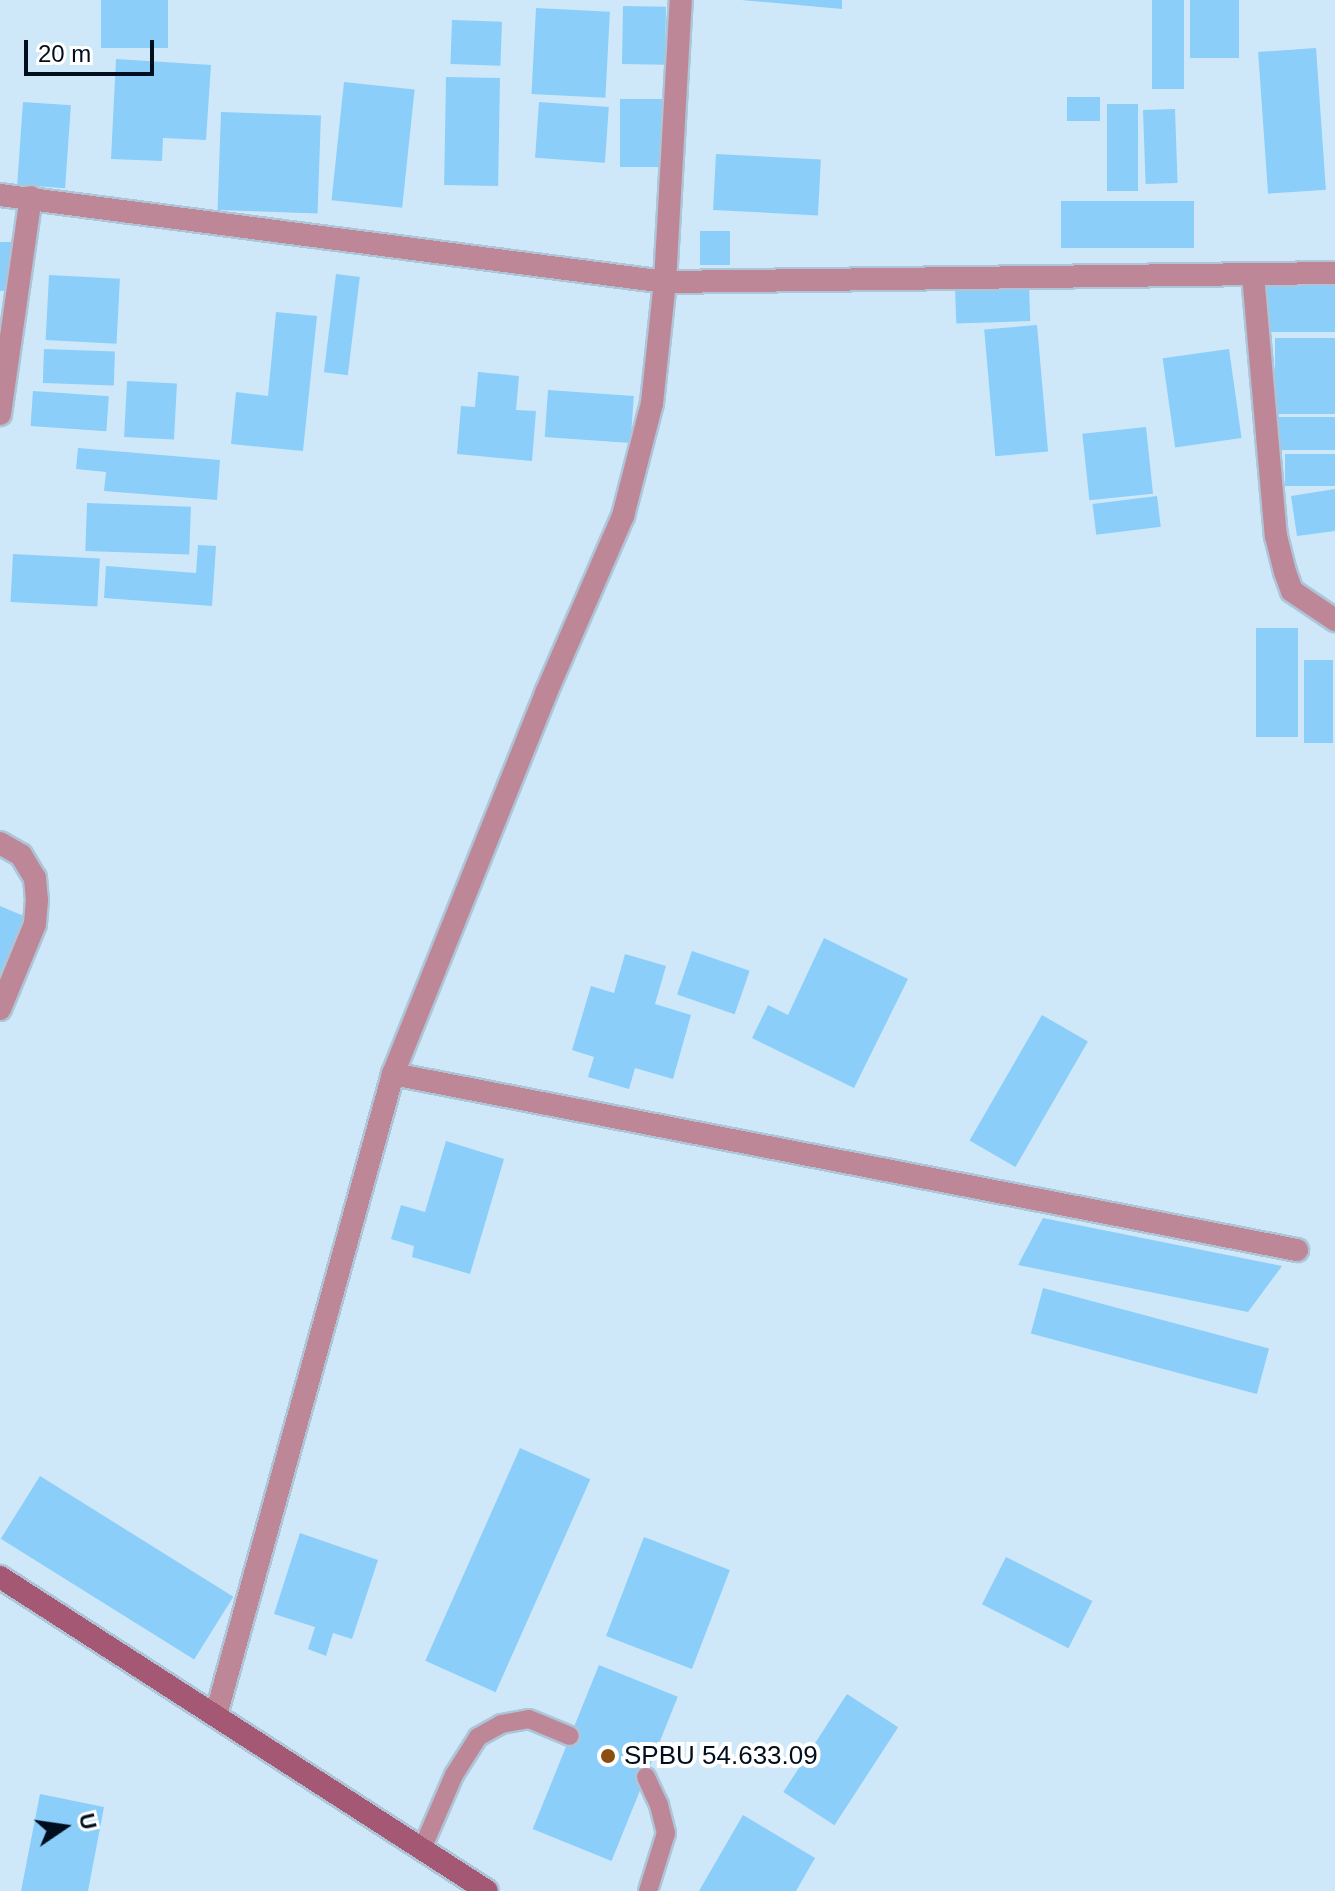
<!DOCTYPE html>
<style>
body{margin:0}
#map{position:relative;width:1335px;height:1891px;overflow:hidden;background:#cee8fa;font-family:Arial,sans-serif}
div>[style]{position:absolute}
[style*='--x']{left:calc(var(--x)*1px);top:calc(var(--y)*1px);width:calc(var(--w)*1px);rotate:calc(var(--a)*1deg)}
.building>*{inset:0;background:#8bcefa;transform-origin:0 0}
.roads{filter:drop-shadow(2px 0 #adc5d7) drop-shadow(-2px 0 #adc5d7) drop-shadow(0 2px #adc5d7) drop-shadow(0 -2px #adc5d7)}
.service>*{height:18px;margin:-9px;padding:0 9px;transform-origin:9px;border-radius:9px;background:#bd8798}
.minor>*{height:22px;margin:-11px;padding:0 11px;transform-origin:11px;border-radius:11px;background:#bd8798}
.secondary>*{height:22px;margin:-11px;padding:0 11px;transform-origin:11px;border-radius:11px;background:#a55873}
.dots>*{width:22px;height:22px;translate:-50% -50%;box-sizing:border-box;border:4px solid #fff;border-radius:50%}
span{translate:-50% -50%;white-space:nowrap;text-align:center;line-height:1.15;-webkit-text-stroke:8px #fff;paint-order:stroke}
.poi-label{font-size:26px;color:#000e1d}
.left{translate:0 -50%;text-align:left}
.north{position:absolute;left:24px;top:1787px;width:80px;height:80px;-webkit-text-stroke:6px #fff;paint-order:stroke;rotate:77deg;font-size:22px;font-weight:700;line-height:32px;text-align:center;color:#000e1d}
.north::after{content:'';display:block;margin:auto;width:28px;height:36px;background:#000e1d;clip-path:polygon(50% 0,100% 100%,50% 72%,0 100%)}
.scale{position:absolute;left:24px;top:40px;width:130px;height:36px;box-sizing:border-box;border:4px solid #000e1d;border-top:0;padding-left:10px;font-size:24px;line-height:28px;white-space:nowrap;color:#000e1d;-webkit-text-stroke:6px #fff;paint-order:stroke}
</style>
<div id="map">
<div class="building">
<i style="left:101px;top:0;width:67px;height:48px"></i>
<i style="clip-path:polygon(741px 0,842px 0,842px 9px)"></i>
<i style="left:1152px;top:0;width:32px;height:89px"></i>
<i style="left:1190px;top:0;width:49px;height:58px"></i>
<i style="left:623px;top:6px;width:43px;height:58px;rotate:1deg"></i>
<i style="left:536px;top:8px;width:74px;height:86px;rotate:3deg"></i>
<i style="left:452px;top:20px;width:50px;height:44px;rotate:2deg"></i>
<i style="left:1316px;top:48px;width:142px;height:58px;rotate:86deg"></i>
<i style="clip-path:polygon(116px 59px,211px 65px,206px 140px,163px 138px,162px 161px,111px 159px)"></i>
<i style="left:446px;top:77px;width:54px;height:108px;rotate:1deg"></i>
<i style="left:344px;top:82px;width:71px;height:119px;rotate:6deg"></i>
<i style="left:1067px;top:97px;width:33px;height:24px"></i>
<i style="left:620px;top:99px;width:43px;height:68px"></i>
<i style="left:23px;top:102px;width:48px;height:83px;rotate:4deg"></i>
<i style="left:539px;top:102px;width:70px;height:56px;rotate:4deg"></i>
<i style="left:1107px;top:104px;width:31px;height:87px"></i>
<i style="left:1175px;top:109px;width:74px;height:32px;rotate:88deg"></i>
<i style="left:221px;top:112px;width:100px;height:98px;rotate:2deg"></i>
<i style="left:716px;top:154px;width:105px;height:56px;rotate:3deg"></i>
<i style="left:1194px;top:201px;width:47px;height:133px;rotate:90deg"></i>
<i style="left:700px;top:231px;width:30px;height:34px"></i>
<i style="clip-path:polygon(0 242px,13px 242px,15px 290px,0 291px)"></i>
<i style="left:336px;top:274px;width:24px;height:99px;rotate:7deg"></i>
<i style="left:49px;top:275px;width:71px;height:65px;rotate:3deg"></i>
<i style="left:1029px;top:285px;width:36px;height:74px;rotate:88deg"></i>
<i style="left:1335px;top:286px;width:46px;height:71px;rotate:90deg"></i>
<i style="clip-path:polygon(276px 312px,317px 316px,303px 451px,231px 444px,236px 392px,268px 396px)"></i>
<i style="left:1037px;top:325px;width:127px;height:53px;rotate:85deg"></i>
<i style="left:1335px;top:338px;width:76px;height:60px;rotate:90deg"></i>
<i style="left:44px;top:349px;width:71px;height:34px;rotate:2deg"></i>
<i style="left:1229px;top:349px;width:90px;height:67px;rotate:82deg"></i>
<i style="clip-path:polygon(478px 372px,519px 376px,516px 410px,536px 411px,532px 461px,457px 454px,461px 406px,475px 407px)"></i>
<i style="left:127px;top:381px;width:50px;height:56px;rotate:3deg"></i>
<i style="left:548px;top:390px;width:86px;height:47px;rotate:4deg"></i>
<i style="left:33px;top:391px;width:76px;height:35px;rotate:4deg"></i>
<i style="left:1335px;top:417px;width:33px;height:65px;rotate:90deg"></i>
<i style="left:1146px;top:427px;width:67px;height:64px;rotate:84deg"></i>
<i style="clip-path:polygon(78px 448px,220px 460px,217px 500px,104px 491px,106px 472px,76px 469px)"></i>
<i style="left:1335px;top:454px;width:32px;height:50px;rotate:90deg"></i>
<i style="clip-path:polygon(1335px 489px,1335px 531px,1297px 536px,1291px 496px)"></i>
<i style="left:1157px;top:496px;width:31px;height:65px;rotate:83deg"></i>
<i style="left:87px;top:503px;width:104px;height:48px;rotate:2deg"></i>
<i style="clip-path:polygon(198px 545px,216px 546px,212px 606px,104px 598px,106px 566px,196px 573px)"></i>
<i style="left:13px;top:554px;width:87px;height:48px;rotate:3deg"></i>
<i style="left:1256px;top:628px;width:42px;height:109px"></i>
<i style="left:1304px;top:660px;width:29px;height:83px"></i>
<i style="clip-path:polygon(0 906px,31px 919px,0 992px)"></i>
<i style="clip-path:polygon(824px 938px,908px 979px,854px 1088px,752px 1038px,768px 1005px,788px 1015px)"></i>
<i style="left:692px;top:951px;width:61px;height:46px;rotate:19deg"></i>
<i style="clip-path:polygon(625px 954px,666px 966px,655px 1004px,691px 1015px,673px 1079px,635px 1068px,629px 1089px,588px 1077px,594px 1057px,572px 1050px,591px 986px,614px 993px)"></i>
<i style="left:1042px;top:1015px;width:53px;height:145px;rotate:30deg"></i>
<i style="clip-path:polygon(446px 1141px,504px 1159px,470px 1274px,412px 1257px,414px 1246px,391px 1239px,401px 1205px,425px 1212px)"></i>
<i style="clip-path:polygon(1043px 1218px,1282px 1266px,1248px 1312px,1018px 1265px)"></i>
<i style="left:1043px;top:1288px;width:234px;height:47px;rotate:15deg"></i>
<i style="left:520px;top:1448px;width:77px;height:233px;rotate:24deg"></i>
<i style="left:40px;top:1476px;width:228px;height:74px;rotate:32deg"></i>
<i style="clip-path:polygon(300px 1533px,378px 1560px,352px 1639px,333px 1633px,326px 1656px,308px 1649px,315px 1627px,274px 1614px)"></i>
<i style="left:644px;top:1537px;width:92px;height:106px;rotate:21deg"></i>
<i style="left:1006px;top:1557px;width:97px;height:53px;rotate:27deg"></i>
<i style="left:599px;top:1665px;width:85px;height:177px;rotate:22deg"></i>
<i style="left:847px;top:1694px;width:61px;height:117px;rotate:33deg"></i>
<i style="clip-path:polygon(40px 1794px,104px 1807px,88px 1891px,21px 1891px)"></i>
<i style="clip-path:polygon(743px 1815px,815px 1858px,796px 1891px,699px 1891px)"></i>
</div>
<div class="roads">
<div class="service">
<i style="--x:646;--y:1777;--w:31;--a:65"></i>
<i style="--x:659;--y:1805;--w:29;--a:76"></i>
<i style="--x:666;--y:1833;--w:61;--a:107.2"></i>
<i style="--x:422;--y:1849;--w:81;--a:-66.6"></i>
<i style="--x:454;--y:1775;--w:45;--a:-57.7"></i>
<i style="--x:478;--y:1737;--w:26;--a:-29"></i>
<i style="--x:501;--y:1724;--w:28;--a:-10"></i>
<i style="--x:529;--y:1719;--w:44;--a:22.5"></i>
</div>
<div class="minor">
<i style="--x:0;--y:195;--w:671;--a:7.45"></i>
<i style="--x:665;--y:282;--w:670;--a:-0.77"></i>
<i style="--x:1253;--y:275;--w:262;--a:85"></i>
<i style="--x:1276;--y:536;--w:37;--a:76"></i>
<i style="--x:1285;--y:572;--w:20;--a:70"></i>
<i style="--x:1292;--y:591;--w:52;--a:34"></i>
<i style="--x:0;--y:414;--w:219;--a:-81.9"></i>
<i style="--x:0;--y:843;--w:24;--a:30"></i>
<i style="--x:21;--y:855;--w:27;--a:59"></i>
<i style="--x:35;--y:878;--w:22;--a:85"></i>
<i style="--x:37;--y:900;--w:24;--a:95"></i>
<i style="--x:35;--y:924;--w:92;--a:112.4"></i>
<i style="--x:393;--y:1074;--w:921;--a:11.02"></i>
<i style="--x:216;--y:1715;--w:665;--a:-74.56"></i>
<i style="--x:393;--y:1074;--w:411;--a:-68.1"></i>
<i style="--x:546;--y:693;--w:193;--a:-66.5"></i>
<i style="--x:623;--y:516;--w:117;--a:-75.6"></i>
<i style="--x:652;--y:403;--w:122;--a:-83.9"></i>
<i style="--x:665;--y:282;--w:282;--a:-86.8"></i>
</div>
<div class="secondary">
<i style="--x:0;--y:1577;--w:579;--a:32.81"></i>
</div>
</div>
<div class="dots">
<i style="left:608px;top:1756px;background:#8b4d10"></i>
</div>
<div class="poi-label">
<span class="left" style="left:624px;top:1756px">SPBU 54.633.09</span>
</div>
<div class="north">U</div>
<div class="scale">20 m</div>
</div>
